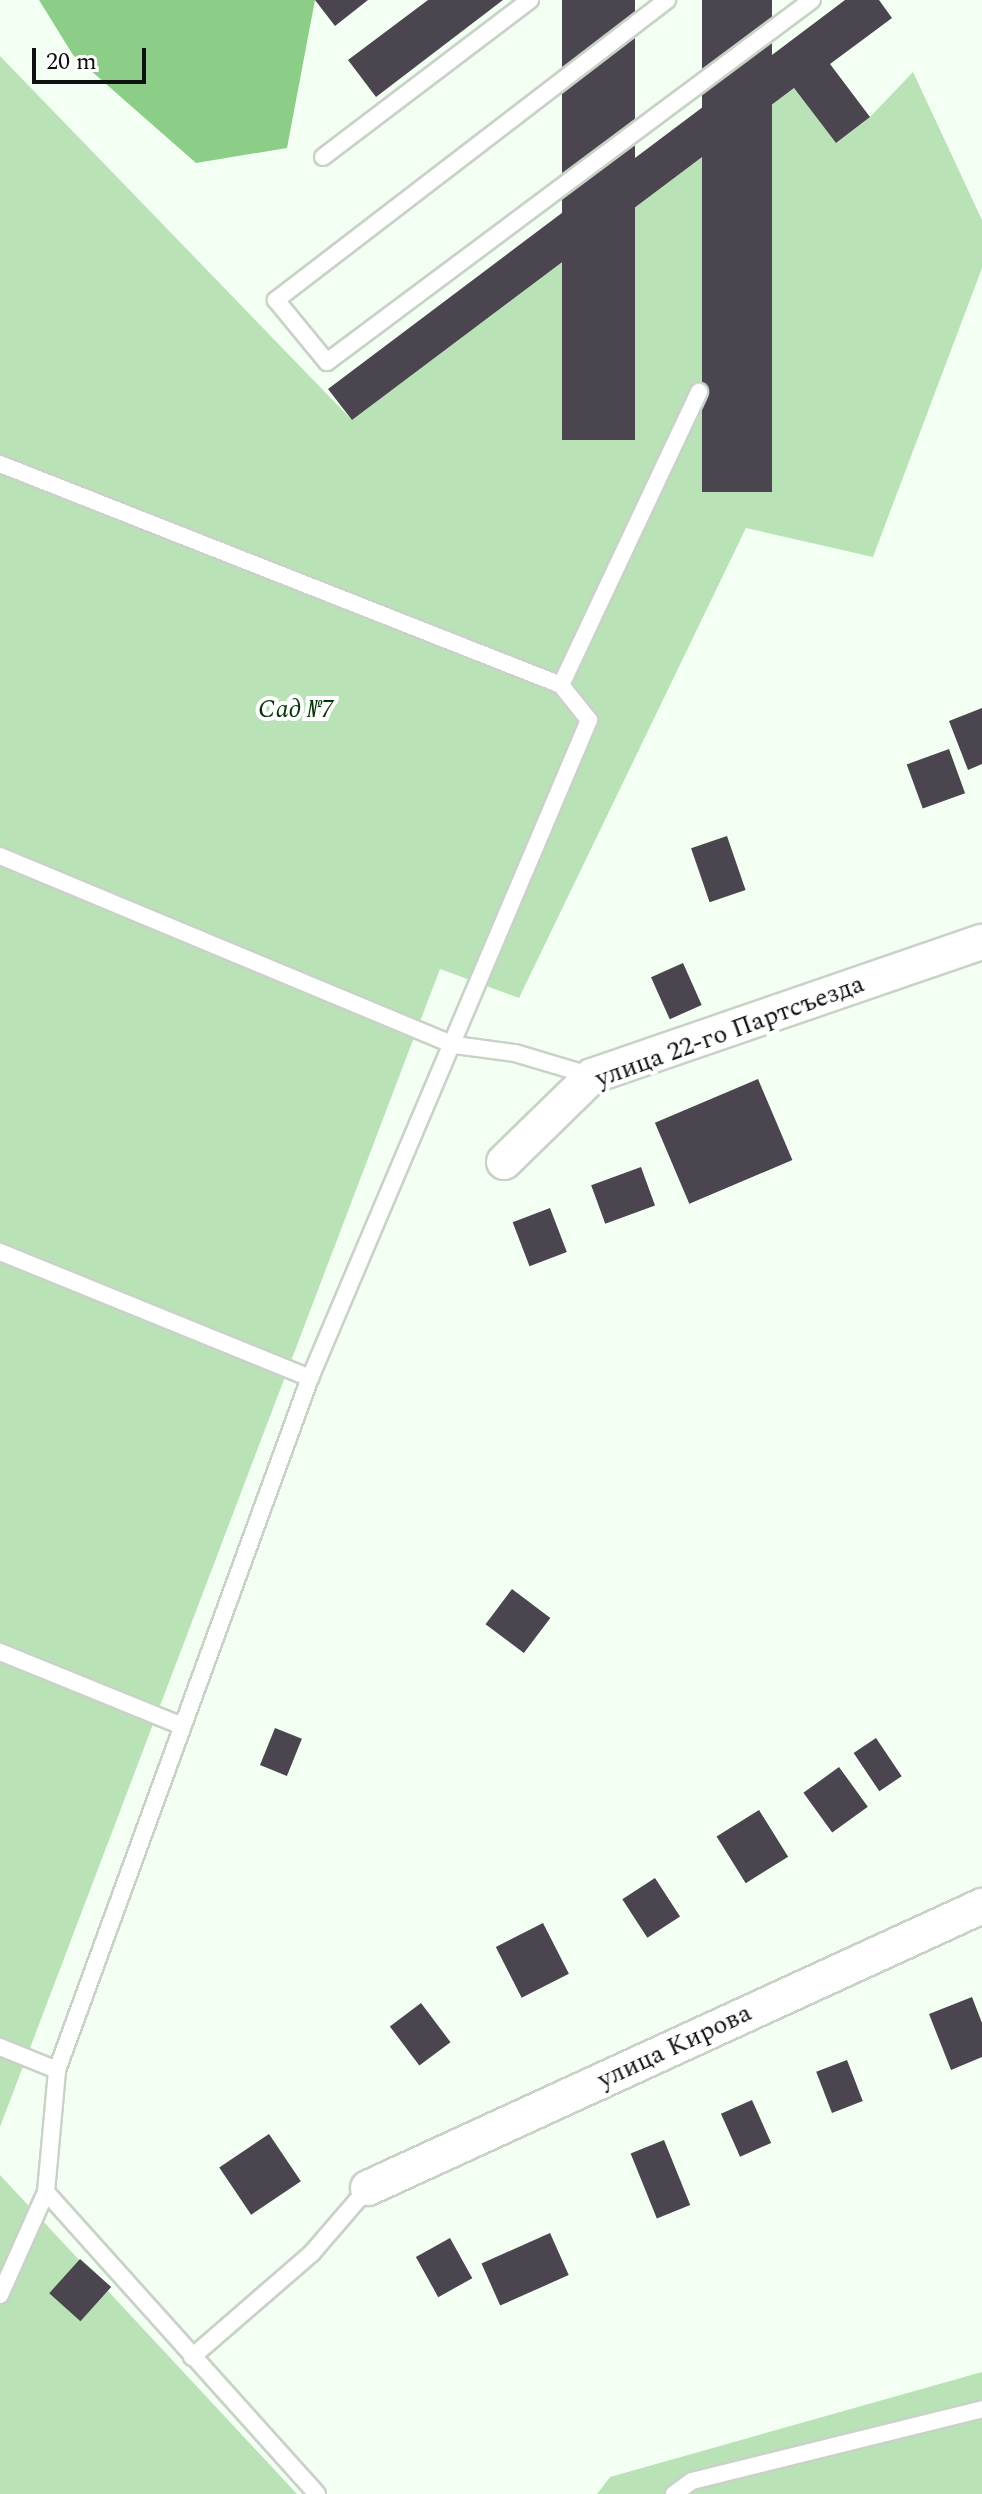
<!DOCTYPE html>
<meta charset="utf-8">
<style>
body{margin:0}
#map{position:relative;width:982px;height:2494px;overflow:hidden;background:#f4fff3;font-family:Spectral,serif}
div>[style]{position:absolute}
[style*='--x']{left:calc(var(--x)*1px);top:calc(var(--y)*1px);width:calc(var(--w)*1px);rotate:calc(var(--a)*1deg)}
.green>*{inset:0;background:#b9e3b6}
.forest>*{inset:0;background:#8cce87}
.building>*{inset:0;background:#4b454f;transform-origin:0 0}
.roads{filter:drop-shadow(2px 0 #c8d2c7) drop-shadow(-2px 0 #c8d2c7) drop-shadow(0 2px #c8d2c7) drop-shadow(0 -2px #c8d2c7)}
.lane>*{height:16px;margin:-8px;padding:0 8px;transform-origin:8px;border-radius:8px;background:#fff}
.street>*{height:34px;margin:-17px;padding:0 17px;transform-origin:17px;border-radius:17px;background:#fff}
span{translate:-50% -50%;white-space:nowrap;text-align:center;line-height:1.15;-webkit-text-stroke:8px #fff;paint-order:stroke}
.park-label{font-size:26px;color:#073708;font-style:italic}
.street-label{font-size:26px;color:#0e120e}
.scale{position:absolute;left:32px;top:48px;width:114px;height:36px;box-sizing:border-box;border:4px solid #0e120e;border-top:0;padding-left:10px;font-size:24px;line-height:28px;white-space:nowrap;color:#0e120e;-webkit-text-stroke:6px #fff;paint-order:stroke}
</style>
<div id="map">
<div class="green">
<i style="clip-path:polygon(0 56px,352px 420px,794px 88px,836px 143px,870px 117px,913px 72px,982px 220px,982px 268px,873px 557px,746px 528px,519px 998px,440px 969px,0 2127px)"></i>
<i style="clip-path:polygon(0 2175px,297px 2494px,0 2494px)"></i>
<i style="clip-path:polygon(982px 2372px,982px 2494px,597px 2494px,610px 2477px)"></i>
</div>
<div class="forest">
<i style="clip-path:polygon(39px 0,315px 0,287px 148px,196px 163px,73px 55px)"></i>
</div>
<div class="building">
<i style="clip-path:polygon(315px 0,368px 0,335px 26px)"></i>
<i style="clip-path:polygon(428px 0,503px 0,376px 97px,348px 60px)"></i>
<i style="left:562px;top:0;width:73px;height:440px"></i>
<i style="left:702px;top:0;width:70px;height:492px"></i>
<i style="clip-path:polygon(845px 0,879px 0,892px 18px,830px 64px,870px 117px,836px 143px,794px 88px,352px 420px,328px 389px)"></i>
<i style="clip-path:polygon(982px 708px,982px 764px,968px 770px,949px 721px)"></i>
<i style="left:949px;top:749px;width:47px;height:45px;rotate:70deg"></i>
<i style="left:727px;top:836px;width:57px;height:38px;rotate:71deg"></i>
<i style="left:683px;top:963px;width:46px;height:35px;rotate:66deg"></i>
<i style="left:758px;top:1079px;width:88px;height:112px;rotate:67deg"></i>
<i style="left:641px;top:1167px;width:41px;height:53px;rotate:70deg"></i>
<i style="left:550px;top:1208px;width:47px;height:40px;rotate:69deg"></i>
<i style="left:512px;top:1589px;width:48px;height:44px;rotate:37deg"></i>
<i style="left:275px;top:1728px;width:29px;height:40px;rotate:22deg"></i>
<i style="left:876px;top:1738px;width:46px;height:27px;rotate:56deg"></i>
<i style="left:839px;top:1767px;width:49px;height:44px;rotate:54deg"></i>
<i style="left:759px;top:1810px;width:55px;height:50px;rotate:58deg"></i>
<i style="left:655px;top:1878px;width:46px;height:39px;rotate:57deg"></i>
<i style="left:543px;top:1923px;width:57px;height:53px;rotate:63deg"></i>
<i style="clip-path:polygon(972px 1997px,982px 2023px,982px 2057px,951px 2070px,929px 2014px)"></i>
<i style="left:421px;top:2003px;width:49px;height:39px;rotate:53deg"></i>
<i style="left:847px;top:2060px;width:44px;height:33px;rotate:69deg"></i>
<i style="left:752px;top:2100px;width:47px;height:34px;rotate:66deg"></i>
<i style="left:269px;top:2134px;width:57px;height:60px;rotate:56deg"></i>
<i style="left:664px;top:2140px;width:70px;height:36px;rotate:68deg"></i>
<i style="left:550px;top:2233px;width:46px;height:75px;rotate:66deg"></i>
<i style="left:450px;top:2238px;width:46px;height:39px;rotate:61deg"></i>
<i style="left:80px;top:2259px;width:42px;height:46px;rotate:42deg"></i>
</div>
<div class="roads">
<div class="lane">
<i style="--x:667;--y:0;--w:493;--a:142.5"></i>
<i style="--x:276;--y:300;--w:80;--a:50.6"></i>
<i style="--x:327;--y:362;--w:605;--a:-36.74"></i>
<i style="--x:323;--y:157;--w:260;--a:-37.2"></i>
<i style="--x:0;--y:464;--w:603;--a:21.5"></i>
<i style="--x:0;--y:856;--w:493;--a:22.6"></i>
<i style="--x:455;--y:1045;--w:61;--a:7.6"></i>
<i style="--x:515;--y:1053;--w:80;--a:16.6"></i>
<i style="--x:0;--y:1252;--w:335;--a:22.1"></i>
<i style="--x:0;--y:1652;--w:194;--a:22.1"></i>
<i style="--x:0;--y:2047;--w:61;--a:22"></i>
<i style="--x:46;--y:2192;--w:406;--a:48.1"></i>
<i style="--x:0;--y:2295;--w:113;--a:-65.9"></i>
<i style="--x:46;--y:2192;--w:122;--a:-84.8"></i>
<i style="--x:57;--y:2070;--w:737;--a:-69.92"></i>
<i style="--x:310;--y:1378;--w:715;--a:-67.02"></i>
<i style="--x:589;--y:720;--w:45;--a:-128.7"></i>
<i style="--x:561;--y:685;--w:324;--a:-64.8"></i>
<i style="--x:192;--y:2357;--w:159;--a:-40.9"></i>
<i style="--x:312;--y:2253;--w:86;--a:-49.3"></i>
<i style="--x:674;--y:2494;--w:22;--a:-36"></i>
<i style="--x:692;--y:2481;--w:299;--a:-13.9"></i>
</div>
<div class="street">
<i style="--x:504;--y:1162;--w:123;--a:-44.3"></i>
<i style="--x:592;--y:1076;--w:412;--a:-19"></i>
<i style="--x:368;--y:2188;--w:676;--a:-24.67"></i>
</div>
</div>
<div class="park-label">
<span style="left:296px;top:710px">Сад №7</span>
</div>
<div class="street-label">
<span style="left:730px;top:1032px;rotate:-20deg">улица 22-го Партсъезда</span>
<span style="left:675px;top:2047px;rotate:-25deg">улица Кирова</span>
</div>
<div class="scale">20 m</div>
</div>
